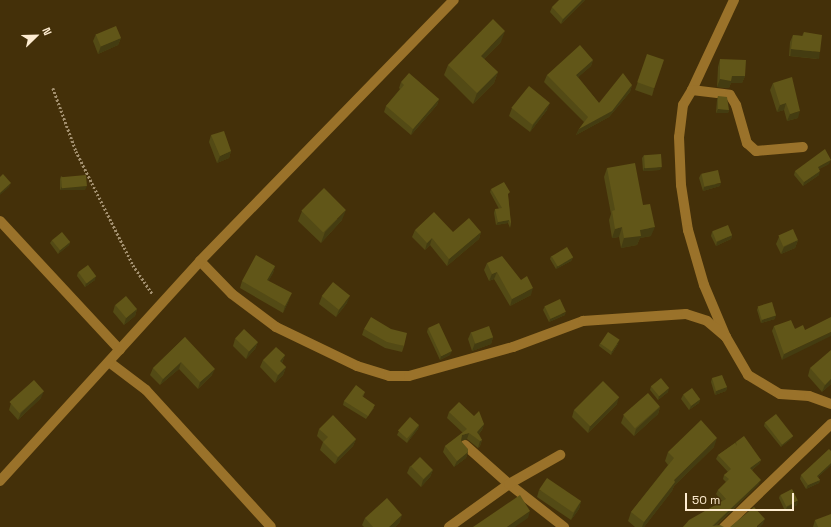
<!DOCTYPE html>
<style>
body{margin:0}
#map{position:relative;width:831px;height:527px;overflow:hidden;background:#443009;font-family:"Space Grotesk",sans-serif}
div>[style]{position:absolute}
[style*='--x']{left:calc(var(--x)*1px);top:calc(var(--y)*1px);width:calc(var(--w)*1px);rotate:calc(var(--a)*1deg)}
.path>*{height:2.5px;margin-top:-1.25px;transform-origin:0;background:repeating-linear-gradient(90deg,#a3906f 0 2px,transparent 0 4px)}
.minor>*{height:10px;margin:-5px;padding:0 5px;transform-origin:5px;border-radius:5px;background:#9a722a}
.wall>*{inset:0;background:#534a15}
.shaded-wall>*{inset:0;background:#443c11;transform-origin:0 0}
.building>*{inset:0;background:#615618;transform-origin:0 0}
span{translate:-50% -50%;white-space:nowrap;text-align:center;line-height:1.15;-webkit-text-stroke:3px #443009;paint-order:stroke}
.north{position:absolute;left:16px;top:16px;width:40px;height:40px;-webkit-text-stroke:3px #443009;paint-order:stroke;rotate:67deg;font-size:11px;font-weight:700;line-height:16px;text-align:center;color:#feecd1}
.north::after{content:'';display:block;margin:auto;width:14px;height:18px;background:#feecd1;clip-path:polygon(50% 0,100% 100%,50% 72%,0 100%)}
.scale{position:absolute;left:685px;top:493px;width:109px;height:18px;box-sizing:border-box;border:2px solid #feecd1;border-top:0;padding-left:5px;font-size:12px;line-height:14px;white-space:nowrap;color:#feecd1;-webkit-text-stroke:3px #443009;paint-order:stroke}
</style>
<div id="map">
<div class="path">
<i style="--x:53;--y:88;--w:67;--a:69.9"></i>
<i style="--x:76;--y:151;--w:127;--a:63.4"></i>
<i style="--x:133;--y:265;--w:36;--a:56"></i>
</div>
<div class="minor">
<i style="--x:734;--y:0;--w:99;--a:115"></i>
<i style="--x:692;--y:90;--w:17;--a:121"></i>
<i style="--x:683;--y:105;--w:32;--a:97"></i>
<i style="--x:679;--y:137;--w:48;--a:87.6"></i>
<i style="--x:681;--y:185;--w:46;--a:81.2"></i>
<i style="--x:688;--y:230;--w:57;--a:73.8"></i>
<i style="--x:704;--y:285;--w:56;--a:67.1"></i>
<i style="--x:726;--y:337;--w:44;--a:59.9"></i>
<i style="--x:748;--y:375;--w:37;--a:31"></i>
<i style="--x:780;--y:394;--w:29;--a:4"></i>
<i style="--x:809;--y:396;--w:23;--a:20"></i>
<i style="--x:692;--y:90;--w:38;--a:7"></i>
<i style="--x:730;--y:95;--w:12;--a:59"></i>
<i style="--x:736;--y:105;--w:40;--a:74"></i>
<i style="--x:747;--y:143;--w:12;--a:42"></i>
<i style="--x:756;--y:151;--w:47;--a:-4.9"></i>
<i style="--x:0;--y:221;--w:176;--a:47.1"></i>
<i style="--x:200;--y:261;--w:46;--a:45.9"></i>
<i style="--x:232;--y:294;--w:55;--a:36.9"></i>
<i style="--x:276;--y:327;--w:90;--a:25.7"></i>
<i style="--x:357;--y:366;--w:34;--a:17"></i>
<i style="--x:389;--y:376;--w:20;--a:0"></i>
<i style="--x:409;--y:376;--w:108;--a:-15.6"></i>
<i style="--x:513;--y:347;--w:75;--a:-20.4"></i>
<i style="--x:583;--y:321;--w:103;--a:-3.9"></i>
<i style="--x:686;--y:314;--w:22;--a:18"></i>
<i style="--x:707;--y:321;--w:25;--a:40"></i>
<i style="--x:109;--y:362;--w:46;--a:37.1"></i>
<i style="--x:146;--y:390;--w:185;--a:47.6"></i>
<i style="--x:465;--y:445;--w:59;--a:41.6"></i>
<i style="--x:509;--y:484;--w:70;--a:38"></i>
<i style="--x:0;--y:481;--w:297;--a:-47.7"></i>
<i style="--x:200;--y:261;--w:364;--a:-45.8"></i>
<i style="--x:449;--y:527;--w:74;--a:-35.6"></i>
<i style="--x:509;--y:484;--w:59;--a:-29.6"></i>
<i style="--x:724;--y:527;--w:149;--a:-43.9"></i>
</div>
<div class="wall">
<i style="clip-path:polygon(585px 0,561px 24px,550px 12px,552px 7px)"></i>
<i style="clip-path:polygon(804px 32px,817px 59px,789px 56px,790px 42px,793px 35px,802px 36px)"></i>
<i style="clip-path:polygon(96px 34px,121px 38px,118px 45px,98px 54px,93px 41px)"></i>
<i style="clip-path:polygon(501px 42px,484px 59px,498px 72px,494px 83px,473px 104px,444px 75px,448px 65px)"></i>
<i style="clip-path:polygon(720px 59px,745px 76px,742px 83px,731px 83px,729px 88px,717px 87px,718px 67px)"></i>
<i style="clip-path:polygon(593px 60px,591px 66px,578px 77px,599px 103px,632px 85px,630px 92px,609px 117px,576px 135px,579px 129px,584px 122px,544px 82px,547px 75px)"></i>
<i style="clip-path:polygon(645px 62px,654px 89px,652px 96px,635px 90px)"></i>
<i style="clip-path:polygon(401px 82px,439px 99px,437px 105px,411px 135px,384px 112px,386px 106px,400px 89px,399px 88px)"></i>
<i style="clip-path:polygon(773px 83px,798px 118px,787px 121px,784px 110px,777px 112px,770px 90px)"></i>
<i style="clip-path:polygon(718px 96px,729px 110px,728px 113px,716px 113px,717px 100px)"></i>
<i style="clip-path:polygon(512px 108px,547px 110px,530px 132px,509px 116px)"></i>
<i style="clip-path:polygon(211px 135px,231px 151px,229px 158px,217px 163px,209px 142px)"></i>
<i style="clip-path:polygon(644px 155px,660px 170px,643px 171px,642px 158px)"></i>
<i style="clip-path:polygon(829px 164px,819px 169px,819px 175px,803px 186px,794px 175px,795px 171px)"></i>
<i style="clip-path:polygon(607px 168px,643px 205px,651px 236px,640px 238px,637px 245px,621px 248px,619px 237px,612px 238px,609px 220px,611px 214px,604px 177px)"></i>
<i style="clip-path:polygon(701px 174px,720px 186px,703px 191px,699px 178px)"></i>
<i style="clip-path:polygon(61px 176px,85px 190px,60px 190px,60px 179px)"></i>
<i style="clip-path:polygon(491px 189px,508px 196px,511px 224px,510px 228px,508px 223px,496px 225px,494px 213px,495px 209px,499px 209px,490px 192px)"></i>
<i style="clip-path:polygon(302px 211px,342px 220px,321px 243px,298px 221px)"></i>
<i style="clip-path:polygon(415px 230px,453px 232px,481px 232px,479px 239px,447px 266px,430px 245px,425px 250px,412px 237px)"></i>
<i style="clip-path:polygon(712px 232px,732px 235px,731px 239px,716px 246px,711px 236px)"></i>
<i style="clip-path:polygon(779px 237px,798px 240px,795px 248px,781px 254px,776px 244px)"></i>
<i style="clip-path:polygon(52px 240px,70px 242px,69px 245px,58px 254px,50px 243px)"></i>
<i style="clip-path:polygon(551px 256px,573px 257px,571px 261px,556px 269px,550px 259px)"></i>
<i style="clip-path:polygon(487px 263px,531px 295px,510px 306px,494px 279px,489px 281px,484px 270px)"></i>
<i style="clip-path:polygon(275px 266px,273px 273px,268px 281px,289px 300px,283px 313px,240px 288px,242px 281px)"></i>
<i style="clip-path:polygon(78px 272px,95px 280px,85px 287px,77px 276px)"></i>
<i style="clip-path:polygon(322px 296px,347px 303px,336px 317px,319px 304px)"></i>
<i style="clip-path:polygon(115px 305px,137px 309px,135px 316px,124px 325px,113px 312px)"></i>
<i style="clip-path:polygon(545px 306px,565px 315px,549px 322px,543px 310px)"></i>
<i style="clip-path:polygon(758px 307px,775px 319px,761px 323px,757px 310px)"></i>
<i style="clip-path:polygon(774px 326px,805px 330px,782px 360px,772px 331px)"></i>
<i style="clip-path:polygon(428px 328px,450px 355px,440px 360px,427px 332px)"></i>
<i style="clip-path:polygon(364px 329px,404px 346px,402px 352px,385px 348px,362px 335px)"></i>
<i style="clip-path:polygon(471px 332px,493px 337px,491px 344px,472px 351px,468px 339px)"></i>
<i style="clip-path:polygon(185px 337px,212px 375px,198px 389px,179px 369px,160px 385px,150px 375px,153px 368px)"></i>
<i style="clip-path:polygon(235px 339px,258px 342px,255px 349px,246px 359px,233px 346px)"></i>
<i style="clip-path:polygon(600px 343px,618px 344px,611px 355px,599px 346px)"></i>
<i style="clip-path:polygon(285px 355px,282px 363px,286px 367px,283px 375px,275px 383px,260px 367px,263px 360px)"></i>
<i style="clip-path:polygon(810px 368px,831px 384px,822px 392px,808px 376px)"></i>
<i style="clip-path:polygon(712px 378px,727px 387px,726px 391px,715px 395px,711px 382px)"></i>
<i style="clip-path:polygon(651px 386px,668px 392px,658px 400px,650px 390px)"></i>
<i style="clip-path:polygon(365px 392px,363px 397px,374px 408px,366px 419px,343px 405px,344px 401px)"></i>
<i style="clip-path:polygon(683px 395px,700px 399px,699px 403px,689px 410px,681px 399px)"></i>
<i style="clip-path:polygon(41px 398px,18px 420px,9px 410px,11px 403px)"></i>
<i style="clip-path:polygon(617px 404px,588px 433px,572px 417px,574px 410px)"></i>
<i style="clip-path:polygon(660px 407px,658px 414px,634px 436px,621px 423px,624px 415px)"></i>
<i style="clip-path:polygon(449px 412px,474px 416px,484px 424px,482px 430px,479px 434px,482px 440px,480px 446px,478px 448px,467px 439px,461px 441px,468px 452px,466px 458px,454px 467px,443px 452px,445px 446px,463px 433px,447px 418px)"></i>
<i style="clip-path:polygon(765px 422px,793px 436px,791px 439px,781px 447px,764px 426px)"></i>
<i style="clip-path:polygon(419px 425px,418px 429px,407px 443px,397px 435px,399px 431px)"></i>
<i style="clip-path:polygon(319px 429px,356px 439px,353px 446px,335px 464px,320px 450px,323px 442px,317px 436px)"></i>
<i style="clip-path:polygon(736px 442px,761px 460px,759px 464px,752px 470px,759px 484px,716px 526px,683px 527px,722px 501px,716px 494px,718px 490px,726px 482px,723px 479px,724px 475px,728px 472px,716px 459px,718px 455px,735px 443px)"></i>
<i style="clip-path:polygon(714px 447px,674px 486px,672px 491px,644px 527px,635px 527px,628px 521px,631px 512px,668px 465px,665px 461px,668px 452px)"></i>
<i style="clip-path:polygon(831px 451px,831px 465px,818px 477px,820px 480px,819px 483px,806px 489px,800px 479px,801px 475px)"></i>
<i style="clip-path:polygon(410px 466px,433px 470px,430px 477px,421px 487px,407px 473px)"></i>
<i style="clip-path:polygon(539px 490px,581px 501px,579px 509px,571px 520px,537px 497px)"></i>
<i style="clip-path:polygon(780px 495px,797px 505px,785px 511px,779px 498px)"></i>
<i style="clip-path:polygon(365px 518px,400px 522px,395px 527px,364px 527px,362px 525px)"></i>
<i style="clip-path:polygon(815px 520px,831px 527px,813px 527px)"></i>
</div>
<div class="shaded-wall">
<i style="clip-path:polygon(582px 0,585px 0,561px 24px,563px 19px)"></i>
<i style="clip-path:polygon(505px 31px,501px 42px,477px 66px,481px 56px)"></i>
<i style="clip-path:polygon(121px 38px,118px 45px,98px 54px,101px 46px)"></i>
<i style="left:791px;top:49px;width:29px;height:7px;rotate:6deg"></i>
<i style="clip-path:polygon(593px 60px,591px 66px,574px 81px,576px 75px)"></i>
<i style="clip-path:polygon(498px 72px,494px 83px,473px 104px,477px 93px)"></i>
<i style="clip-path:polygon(732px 76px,745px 76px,742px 83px,731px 83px,729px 88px,717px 87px,720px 79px)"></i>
<i style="clip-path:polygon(632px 85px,630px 92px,609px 117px,576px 135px,579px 129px)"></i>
<i style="clip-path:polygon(439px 99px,437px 105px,411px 135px,413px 129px)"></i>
<i style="clip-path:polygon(550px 103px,547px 110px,530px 132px,533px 125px)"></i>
<i style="clip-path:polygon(786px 103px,784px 110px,777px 112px,780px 105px)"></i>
<i style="clip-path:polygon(718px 109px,729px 110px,728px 113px,716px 113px)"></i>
<i style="clip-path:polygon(800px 111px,798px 118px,787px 121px,790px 114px)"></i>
<i style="clip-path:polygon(231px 151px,229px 158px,217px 163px,220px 156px)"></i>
<i style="clip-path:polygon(831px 160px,829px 164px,817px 170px,818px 167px)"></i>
<i style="clip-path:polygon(662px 167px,660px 170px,643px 171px,644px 168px)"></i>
<i style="clip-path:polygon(820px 171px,819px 175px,803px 186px,804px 182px)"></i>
<i style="clip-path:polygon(11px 183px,9px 187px,0 195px,0 193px)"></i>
<i style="clip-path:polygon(721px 183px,720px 186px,703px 191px,704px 187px)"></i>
<i style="clip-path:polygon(87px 186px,85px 190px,60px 190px,62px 187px)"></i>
<i style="clip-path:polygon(346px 210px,342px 220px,321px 243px,325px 232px)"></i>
<i style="clip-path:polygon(509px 220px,508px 223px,496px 225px,498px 222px)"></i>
<i style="clip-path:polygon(622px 227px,619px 237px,612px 238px,615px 229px)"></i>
<i style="clip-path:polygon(655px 227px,651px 236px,640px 238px,637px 245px,621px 248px,624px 238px,640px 230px)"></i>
<i style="clip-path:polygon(481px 232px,479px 239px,447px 266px,449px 259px)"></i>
<i style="clip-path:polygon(732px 235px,731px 239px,716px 246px,717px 242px)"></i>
<i style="clip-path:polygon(432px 238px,430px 245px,425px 250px,427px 243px)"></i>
<i style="clip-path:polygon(798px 240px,795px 248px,781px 254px,784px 247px)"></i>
<i style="clip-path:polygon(70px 242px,69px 245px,58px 254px,60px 250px)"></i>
<i style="clip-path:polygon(573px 257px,571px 261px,556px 269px,557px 266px)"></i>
<i style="clip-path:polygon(275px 266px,273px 273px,265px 288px,267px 280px)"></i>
<i style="clip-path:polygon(497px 272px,494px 279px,489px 281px,492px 274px)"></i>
<i style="clip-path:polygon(96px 276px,95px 280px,85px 287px,86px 283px)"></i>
<i style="clip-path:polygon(533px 288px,531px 295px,510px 306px,512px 299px)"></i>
<i style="clip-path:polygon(292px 293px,289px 300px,283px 313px,285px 306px)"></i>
<i style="clip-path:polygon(350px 296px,347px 303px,336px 317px,339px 310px)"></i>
<i style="clip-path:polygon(137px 309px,135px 316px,124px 325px,126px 318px)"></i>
<i style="clip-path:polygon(566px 312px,565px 315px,549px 322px,550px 319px)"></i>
<i style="clip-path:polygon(776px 315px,775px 319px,761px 323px,762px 320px)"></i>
<i style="clip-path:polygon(831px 332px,831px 336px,782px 360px,784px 354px)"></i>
<i style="clip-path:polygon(493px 337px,491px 344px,472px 351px,475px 343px)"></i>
<i style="clip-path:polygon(620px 340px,618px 344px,611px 355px,612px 351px)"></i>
<i style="clip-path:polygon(258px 342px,255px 349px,246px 359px,249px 351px)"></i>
<i style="clip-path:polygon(452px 351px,450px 355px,440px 360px,441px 356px)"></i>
<i style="clip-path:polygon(285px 355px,282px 362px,277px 368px,280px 361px)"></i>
<i style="clip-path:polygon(181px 362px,179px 369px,160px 385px,163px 379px)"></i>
<i style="clip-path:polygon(286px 367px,283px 375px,275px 383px,278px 375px)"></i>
<i style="clip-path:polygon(215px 369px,212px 375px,198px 389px,200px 382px)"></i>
<i style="clip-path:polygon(831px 378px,831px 384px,822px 392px,825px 385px)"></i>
<i style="clip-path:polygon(727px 387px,726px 391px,715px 395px,716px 391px)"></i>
<i style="clip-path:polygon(669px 388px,668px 392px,658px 400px,659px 396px)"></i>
<i style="clip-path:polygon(44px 391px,41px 398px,18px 420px,21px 413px)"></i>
<i style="clip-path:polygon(619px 397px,617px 404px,588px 433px,590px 426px)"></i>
<i style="clip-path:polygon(700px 399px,699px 403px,689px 410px,691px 406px)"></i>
<i style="clip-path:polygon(660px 407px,658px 414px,634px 436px,636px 429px)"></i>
<i style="clip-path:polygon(484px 424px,482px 430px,475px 438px,477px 432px)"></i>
<i style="clip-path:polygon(419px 425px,418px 429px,407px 443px,409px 439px)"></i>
<i style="clip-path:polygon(469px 433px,467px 439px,460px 441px,462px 435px)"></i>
<i style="clip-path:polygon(793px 436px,791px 439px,781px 447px,782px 444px)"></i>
<i style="clip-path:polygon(717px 438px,714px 447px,674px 486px,672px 491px,644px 527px,642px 527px,644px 522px,674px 480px)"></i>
<i style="clip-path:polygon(356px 439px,353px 446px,335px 464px,338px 457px)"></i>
<i style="clip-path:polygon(482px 440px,480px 446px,478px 448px,480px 441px)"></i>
<i style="clip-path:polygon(468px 452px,466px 458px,454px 467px,457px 461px)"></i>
<i style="clip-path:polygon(761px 460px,759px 464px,748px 473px,750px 468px)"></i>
<i style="clip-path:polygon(831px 463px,831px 465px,816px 479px,817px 476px)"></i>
<i style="clip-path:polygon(433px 470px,430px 477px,421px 487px,423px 480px)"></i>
<i style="clip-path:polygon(761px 480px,759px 484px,714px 527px,712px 527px)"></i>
<i style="clip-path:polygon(820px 480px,819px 483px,806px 489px,808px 485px)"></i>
<i style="clip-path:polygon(581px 501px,579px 509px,571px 520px,574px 513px)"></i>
<i style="clip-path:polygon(798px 501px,797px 505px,785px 511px,787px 507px)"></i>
<i style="clip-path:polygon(530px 511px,528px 518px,515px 527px,507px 527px)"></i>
<i style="clip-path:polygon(402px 515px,400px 522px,395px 527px,389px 527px)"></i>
<i style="clip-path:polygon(765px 519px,763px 524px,760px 527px,757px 527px)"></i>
</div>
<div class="building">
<i style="clip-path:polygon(559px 0,582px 0,563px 19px,552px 7px)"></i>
<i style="clip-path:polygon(493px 19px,505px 31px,481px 56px,498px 72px,477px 93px,448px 65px)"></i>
<i style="left:116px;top:26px;width:13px;height:22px;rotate:67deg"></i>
<i style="clip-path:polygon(804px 32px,822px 35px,820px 52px,791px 49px,793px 35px,803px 36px)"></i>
<i style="clip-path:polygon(580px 45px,593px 60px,576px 75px,599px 103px,623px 73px,632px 85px,612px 111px,579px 129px,588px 117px,547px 75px)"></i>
<i style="left:647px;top:54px;width:18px;height:30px;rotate:19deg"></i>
<i style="clip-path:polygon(720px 59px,746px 60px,745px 76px,732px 76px,731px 81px,720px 79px)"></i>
<i style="clip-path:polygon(409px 73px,439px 99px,413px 129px,386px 106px,404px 85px,401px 82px)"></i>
<i style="clip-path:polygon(792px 77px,800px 111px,790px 114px,786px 103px,780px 105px,773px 83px)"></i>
<i style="left:529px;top:86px;width:27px;height:28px;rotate:39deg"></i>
<i style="clip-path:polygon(718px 96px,727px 97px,729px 110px,718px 109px)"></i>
<i style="clip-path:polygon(224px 131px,231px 151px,220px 156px,211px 135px)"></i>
<i style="clip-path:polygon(825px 149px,831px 160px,818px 167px,820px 171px,804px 182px,795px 171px)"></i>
<i style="left:661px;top:154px;width:13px;height:17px;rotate:86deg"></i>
<i style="clip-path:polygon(635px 163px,643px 205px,650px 204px,655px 227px,640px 230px,641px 236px,624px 238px,622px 227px,615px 229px,612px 211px,615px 210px,607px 168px)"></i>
<i style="left:718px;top:170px;width:13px;height:17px;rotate:77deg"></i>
<i style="clip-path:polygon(3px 174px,11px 183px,0 193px,0 177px)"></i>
<i style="left:86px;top:175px;width:11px;height:25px;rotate:85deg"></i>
<i style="clip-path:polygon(504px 182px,510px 192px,508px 194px,511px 224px,509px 220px,498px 222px,495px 209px,502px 208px,491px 189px)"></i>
<i style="left:324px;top:188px;width:31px;height:32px;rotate:45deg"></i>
<i style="clip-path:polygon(434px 212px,453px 232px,469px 218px,481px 232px,449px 259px,432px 238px,427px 243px,415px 230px)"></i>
<i style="left:728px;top:225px;width:11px;height:17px;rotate:68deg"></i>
<i style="left:793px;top:229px;width:12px;height:16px;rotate:66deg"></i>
<i style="left:62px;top:232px;width:13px;height:13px;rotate:51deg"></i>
<i style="left:567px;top:247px;width:12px;height:18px;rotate:59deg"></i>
<i style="clip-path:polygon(256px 255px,275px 266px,267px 280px,292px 293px,285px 306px,242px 281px)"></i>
<i style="clip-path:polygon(502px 256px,521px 280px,527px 276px,533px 288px,512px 299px,497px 272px,492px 274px,487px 263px)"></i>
<i style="left:88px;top:265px;width:14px;height:12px;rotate:54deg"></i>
<i style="left:333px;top:282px;width:22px;height:18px;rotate:39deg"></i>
<i style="left:126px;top:296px;width:17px;height:14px;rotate:50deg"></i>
<i style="left:560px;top:299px;width:14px;height:17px;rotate:65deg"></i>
<i style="left:772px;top:302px;width:14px;height:15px;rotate:73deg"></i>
<i style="clip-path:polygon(371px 317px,391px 329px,407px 333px,404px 346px,387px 342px,364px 329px)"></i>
<i style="clip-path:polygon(831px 317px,831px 332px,784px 354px,774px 326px,791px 320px,795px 329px,803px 325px,805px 330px)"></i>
<i style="left:439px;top:323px;width:31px;height:12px;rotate:65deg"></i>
<i style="left:489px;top:326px;width:12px;height:19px;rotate:70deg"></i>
<i style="left:244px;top:329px;width:19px;height:13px;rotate:43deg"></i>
<i style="left:608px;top:332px;width:14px;height:14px;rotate:34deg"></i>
<i style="clip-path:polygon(185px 337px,215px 369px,200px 382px,181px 362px,163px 379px,153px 368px)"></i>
<i style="clip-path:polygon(276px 347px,285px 355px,280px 361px,286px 367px,278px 375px,263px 360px)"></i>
<i style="clip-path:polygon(831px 350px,831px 379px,825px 385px,810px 368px)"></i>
<i style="clip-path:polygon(722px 375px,727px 387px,716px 391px,712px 378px)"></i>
<i style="left:661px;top:378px;width:13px;height:13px;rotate:51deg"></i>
<i style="left:34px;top:380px;width:15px;height:33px;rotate:48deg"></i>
<i style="left:603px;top:381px;width:23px;height:41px;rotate:45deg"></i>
<i style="clip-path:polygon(356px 385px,365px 392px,362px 396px,375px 405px,368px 416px,344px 401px)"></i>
<i style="left:692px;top:388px;width:14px;height:11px;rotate:54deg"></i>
<i style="left:648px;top:393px;width:18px;height:33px;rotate:49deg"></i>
<i style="clip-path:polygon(459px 402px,474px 416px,479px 411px,484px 424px,477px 432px,482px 440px,480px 441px,469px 433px,462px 435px,461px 441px,468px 449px,468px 452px,457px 461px,445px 446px,467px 429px,449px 412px)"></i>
<i style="left:776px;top:414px;width:28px;height:14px;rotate:52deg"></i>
<i style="clip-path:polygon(333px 415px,356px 439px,338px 457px,323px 442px,328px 437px,319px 429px)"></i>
<i style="left:410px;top:417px;width:12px;height:18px;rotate:42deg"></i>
<i style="clip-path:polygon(701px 420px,717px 438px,674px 480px,675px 482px,644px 522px,631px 512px,674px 458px,668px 452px)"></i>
<i style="clip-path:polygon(744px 436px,761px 460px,750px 468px,761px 480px,712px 526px,720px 525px,724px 527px,683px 527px,689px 520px,726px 499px,718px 490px,729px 479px,724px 475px,731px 469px,718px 455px,735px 443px,737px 446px,736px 442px)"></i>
<i style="clip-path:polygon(829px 449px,831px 451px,831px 463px,817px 476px,820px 480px,808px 485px,801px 475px)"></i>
<i style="left:420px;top:457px;width:18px;height:13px;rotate:45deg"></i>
<i style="left:547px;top:478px;width:41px;height:14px;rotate:34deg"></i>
<i style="left:792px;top:489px;width:13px;height:13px;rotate:63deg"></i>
<i style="clip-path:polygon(520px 495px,530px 511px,507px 527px,473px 527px)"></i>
<i style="clip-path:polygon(387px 498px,402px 515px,389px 527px,373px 527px,365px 518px)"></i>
<i style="clip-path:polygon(754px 507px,765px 519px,757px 526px,757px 527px,730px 527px)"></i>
<i style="clip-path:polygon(831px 514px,831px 527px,818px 527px,815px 520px)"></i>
</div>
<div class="north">N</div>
<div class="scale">50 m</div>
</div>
